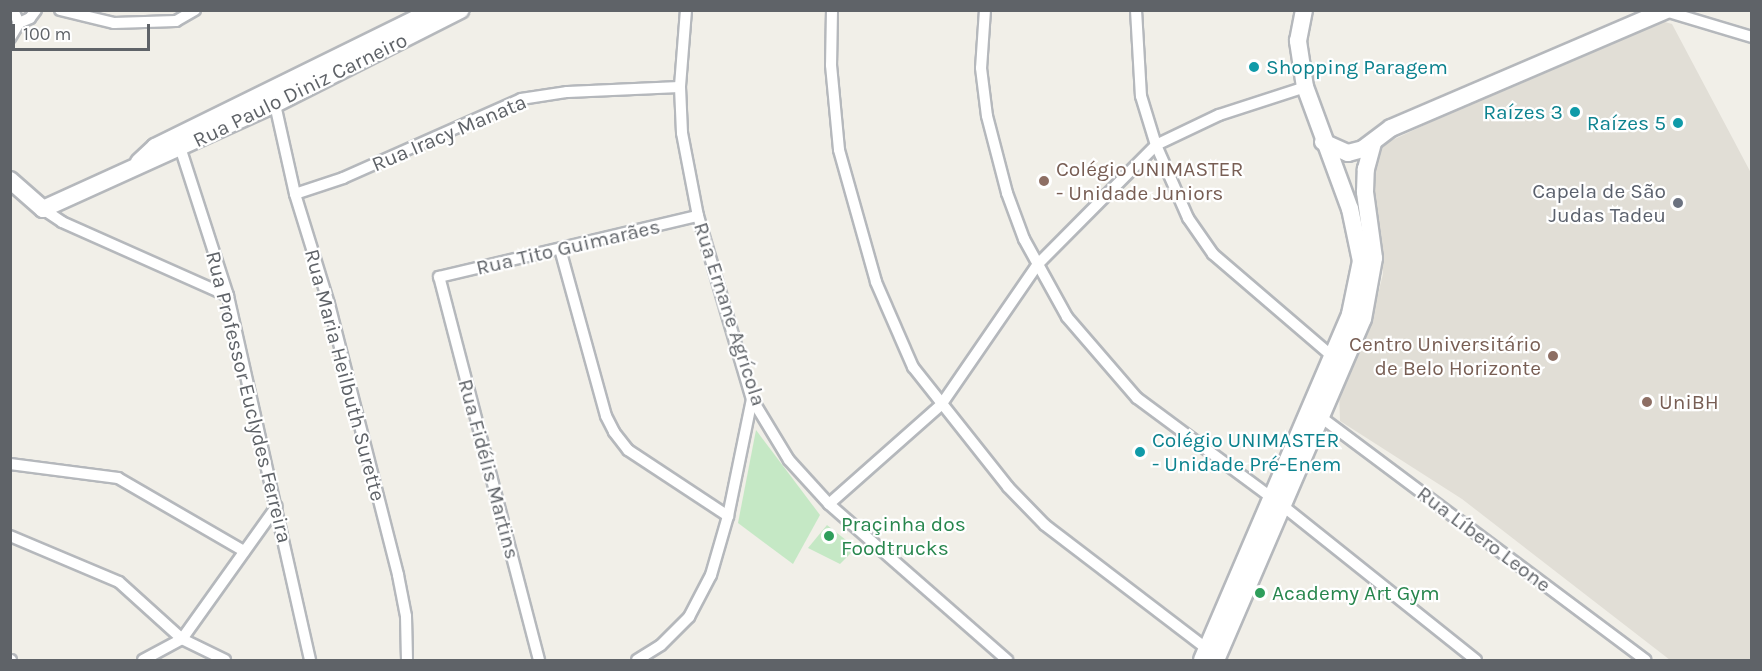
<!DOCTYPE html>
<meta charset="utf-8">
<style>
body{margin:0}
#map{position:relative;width:1762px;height:671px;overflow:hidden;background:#f1efe8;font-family:Karla,sans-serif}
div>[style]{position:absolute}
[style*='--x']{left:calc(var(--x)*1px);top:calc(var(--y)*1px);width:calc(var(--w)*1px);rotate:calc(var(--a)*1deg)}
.education>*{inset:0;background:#e1ded6}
.green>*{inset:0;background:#c5e8c5}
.roads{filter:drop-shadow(2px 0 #b5b8bc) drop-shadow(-2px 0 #b5b8bc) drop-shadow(0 2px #b5b8bc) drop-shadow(0 -2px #b5b8bc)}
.street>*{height:10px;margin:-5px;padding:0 5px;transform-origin:5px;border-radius:5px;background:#fff}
.secondary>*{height:16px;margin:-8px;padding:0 8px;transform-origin:8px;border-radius:8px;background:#fff}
.dots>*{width:16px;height:16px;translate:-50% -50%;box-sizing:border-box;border:3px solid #fff;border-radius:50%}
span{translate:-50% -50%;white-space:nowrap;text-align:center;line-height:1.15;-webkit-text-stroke:4.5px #fff;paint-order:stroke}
.culture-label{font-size:21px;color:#0d838f}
.left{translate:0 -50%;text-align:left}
.right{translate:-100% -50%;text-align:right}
.street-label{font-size:21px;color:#5f6368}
.education-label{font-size:21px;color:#785e54}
.worship-label{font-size:21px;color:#5b616d}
.leisure-label{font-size:21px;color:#27864d}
.frame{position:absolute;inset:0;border:12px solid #5f6368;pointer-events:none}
.scale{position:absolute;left:12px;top:24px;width:138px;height:27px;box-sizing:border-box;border:3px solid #5f6368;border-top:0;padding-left:8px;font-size:18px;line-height:21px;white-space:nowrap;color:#5f6368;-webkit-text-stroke:4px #fff;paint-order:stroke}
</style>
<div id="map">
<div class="education">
<i style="clip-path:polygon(1661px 21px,1672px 24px,1751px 173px,1751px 660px,1670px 660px,1462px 499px,1340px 421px,1339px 389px,1371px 322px,1383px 274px,1371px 173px,1384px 144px,1535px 73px)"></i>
</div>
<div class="green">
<i style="clip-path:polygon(756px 430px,820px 515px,793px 564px,738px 523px)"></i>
<i style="clip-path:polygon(827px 525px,856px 548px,840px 564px,808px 548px)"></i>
</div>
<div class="roads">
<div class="street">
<i style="--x:60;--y:10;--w:56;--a:13.5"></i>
<i style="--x:114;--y:23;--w:62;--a:-1.8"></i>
<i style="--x:176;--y:21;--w:22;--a:-30"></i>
<i style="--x:686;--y:10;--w:77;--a:94.5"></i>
<i style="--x:680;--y:87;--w:46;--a:87.5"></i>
<i style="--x:682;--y:133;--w:85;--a:79.1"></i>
<i style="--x:698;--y:216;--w:191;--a:73.6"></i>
<i style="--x:752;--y:399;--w:71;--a:58.8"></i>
<i style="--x:789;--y:460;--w:59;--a:47.7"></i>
<i style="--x:829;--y:504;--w:237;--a:41.2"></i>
<i style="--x:832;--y:10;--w:55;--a:91"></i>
<i style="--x:831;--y:65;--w:85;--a:84.6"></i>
<i style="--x:839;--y:150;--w:137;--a:74.3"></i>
<i style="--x:876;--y:282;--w:93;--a:66.5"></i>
<i style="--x:913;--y:367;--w:153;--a:51.6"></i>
<i style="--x:1008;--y:487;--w:53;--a:45.8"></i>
<i style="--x:1045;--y:525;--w:209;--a:37.4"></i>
<i style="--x:985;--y:10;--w:58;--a:93.9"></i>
<i style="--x:981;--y:68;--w:48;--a:82.9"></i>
<i style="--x:987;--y:116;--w:80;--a:75.4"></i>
<i style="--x:1007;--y:193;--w:49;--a:69.7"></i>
<i style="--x:1024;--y:239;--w:89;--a:61.1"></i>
<i style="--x:1067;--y:317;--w:107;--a:49.2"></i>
<i style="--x:1137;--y:398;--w:182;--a:36.5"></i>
<i style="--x:1283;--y:506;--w:247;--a:38.6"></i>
<i style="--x:1136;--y:10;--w:86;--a:86.7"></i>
<i style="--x:1141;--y:96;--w:51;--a:73"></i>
<i style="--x:1156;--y:145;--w:80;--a:66.3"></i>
<i style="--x:1188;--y:218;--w:44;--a:55.2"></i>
<i style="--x:1213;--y:254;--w:157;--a:40.6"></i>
<i style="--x:1665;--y:11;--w:91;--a:16.6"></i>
<i style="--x:19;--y:23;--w:12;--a:-24"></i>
<i style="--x:30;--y:18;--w:10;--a:-53"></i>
<i style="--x:10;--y:38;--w:17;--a:-59"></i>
<i style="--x:19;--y:23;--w:14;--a:-115"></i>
<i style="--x:274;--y:100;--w:96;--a:77.4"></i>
<i style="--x:295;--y:194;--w:115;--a:72.8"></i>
<i style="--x:329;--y:304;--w:280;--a:75.7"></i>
<i style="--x:398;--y:575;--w:42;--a:79"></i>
<i style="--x:406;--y:616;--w:44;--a:88.7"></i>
<i style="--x:179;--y:144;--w:160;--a:72.1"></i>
<i style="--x:228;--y:296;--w:373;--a:77.3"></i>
<i style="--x:295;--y:194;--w:51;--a:-18.4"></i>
<i style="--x:343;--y:178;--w:195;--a:-23.9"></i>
<i style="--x:521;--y:99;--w:47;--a:-8.7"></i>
<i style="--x:567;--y:92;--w:113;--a:-2.5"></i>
<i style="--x:43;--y:209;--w:23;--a:34"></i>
<i style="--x:62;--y:222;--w:182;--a:24"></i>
<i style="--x:560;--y:249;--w:173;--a:74.6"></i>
<i style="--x:606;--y:416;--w:18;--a:63"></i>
<i style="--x:614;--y:432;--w:23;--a:52"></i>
<i style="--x:628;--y:450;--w:120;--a:33.4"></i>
<i style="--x:1322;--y:418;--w:404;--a:36.8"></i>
<i style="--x:10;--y:464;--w:109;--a:7.4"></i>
<i style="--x:118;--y:478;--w:146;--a:30.1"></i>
<i style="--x:829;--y:504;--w:149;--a:-41.5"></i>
<i style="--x:941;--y:405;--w:171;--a:-55.5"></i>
<i style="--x:1038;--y:264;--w:168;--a:-45.2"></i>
<i style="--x:1156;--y:145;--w:70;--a:-25.5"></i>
<i style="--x:1219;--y:115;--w:90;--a:-18"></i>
<i style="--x:10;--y:536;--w:118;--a:22.9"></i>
<i style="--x:119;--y:582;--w:85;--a:42.1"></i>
<i style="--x:182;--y:639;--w:48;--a:26"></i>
<i style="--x:10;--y:660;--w:1;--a:0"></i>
<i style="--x:143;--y:660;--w:44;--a:-28.3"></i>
<i style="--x:182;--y:639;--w:163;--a:-54.5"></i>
<i style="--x:539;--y:660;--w:396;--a:-104.6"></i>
<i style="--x:439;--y:277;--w:266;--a:-13.3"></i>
<i style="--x:637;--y:660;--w:28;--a:-32"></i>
<i style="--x:661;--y:645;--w:40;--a:-45"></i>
<i style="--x:689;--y:617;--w:47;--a:-62.4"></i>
<i style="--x:711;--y:575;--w:61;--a:-73.9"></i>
<i style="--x:728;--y:516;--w:119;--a:-78.4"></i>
</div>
<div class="secondary">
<i style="--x:1323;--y:142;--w:27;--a:24"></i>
<i style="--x:1348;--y:153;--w:16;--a:-15"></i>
<i style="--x:1363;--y:149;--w:35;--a:-37"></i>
<i style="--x:1391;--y:128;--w:299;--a:-23.2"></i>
<i style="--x:139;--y:162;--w:22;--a:-43"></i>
<i style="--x:155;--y:147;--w:310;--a:-26.2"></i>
<i style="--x:10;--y:180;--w:44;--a:41.3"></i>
<i style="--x:43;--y:209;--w:255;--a:-24.4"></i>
<i style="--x:275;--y:104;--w:208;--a:-26.9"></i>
<i style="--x:1202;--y:660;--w:376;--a:-66.8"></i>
<i style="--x:1350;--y:314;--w:54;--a:-78.3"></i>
<i style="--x:1361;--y:261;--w:53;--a:-101.9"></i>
<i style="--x:1350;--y:209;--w:130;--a:-110.2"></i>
<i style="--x:1305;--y:87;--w:47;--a:-98.7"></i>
<i style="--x:1298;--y:41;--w:32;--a:-79"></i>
<i style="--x:1216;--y:660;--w:371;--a:-66.7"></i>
<i style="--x:1363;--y:319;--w:62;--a:-79.8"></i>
<i style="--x:1374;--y:258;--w:67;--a:-97.8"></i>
<i style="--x:1365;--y:192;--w:23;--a:-88"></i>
<i style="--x:1366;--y:169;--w:27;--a:-75"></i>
</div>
</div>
<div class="dots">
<i style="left:1254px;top:67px;background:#0f9aa8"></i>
<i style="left:1575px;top:112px;background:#0f9aa8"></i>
<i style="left:1678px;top:123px;background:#0f9aa8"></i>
<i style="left:1044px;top:181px;background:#8d6e63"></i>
<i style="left:1678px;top:203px;background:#6b7280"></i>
<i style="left:1553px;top:356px;background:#8d6e63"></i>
<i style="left:1647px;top:402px;background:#8d6e63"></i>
<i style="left:1140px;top:452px;background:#0f9aa8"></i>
<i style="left:829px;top:536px;background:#2e9e5b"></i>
<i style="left:1260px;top:593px;background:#2e9e5b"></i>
</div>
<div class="culture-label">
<span class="left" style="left:1266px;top:67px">Shopping Paragem</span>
<span class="right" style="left:1563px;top:112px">Raízes 3</span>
<span class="right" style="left:1666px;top:123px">Raízes 5</span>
<span class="left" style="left:1152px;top:452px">Colégio UNIMASTER<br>- Unidade Pré-Enem</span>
</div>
<div class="street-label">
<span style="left:300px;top:90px;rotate:-26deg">Rua Paulo Diniz Carneiro</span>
<span style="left:449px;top:133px;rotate:-23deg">Rua Iracy Manata</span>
<span style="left:568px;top:247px;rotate:-13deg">Rua Tito Guimarães</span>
<span style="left:730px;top:314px;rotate:72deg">Rua Ernane Agrícola</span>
<span style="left:345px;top:375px;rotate:75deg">Rua Maria Heilbuth Surette</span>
<span style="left:249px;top:397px;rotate:76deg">Rua Professor Euclydes Ferreira</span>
<span style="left:489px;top:469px;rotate:75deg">Rua Fidélis Martins</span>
<span style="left:1484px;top:539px;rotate:37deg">Rua Líbero Leone</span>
</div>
<div class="education-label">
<span class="left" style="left:1056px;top:181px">Colégio UNIMASTER<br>- Unidade Juniors</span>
<span class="right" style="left:1541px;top:356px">Centro Universitário<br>de Belo Horizonte</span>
<span class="left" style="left:1659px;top:402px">UniBH</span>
</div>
<div class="worship-label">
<span class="right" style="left:1666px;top:203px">Capela de São<br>Judas Tadeu</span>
</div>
<div class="leisure-label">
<span class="left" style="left:841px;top:536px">Praçinha dos<br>Foodtrucks</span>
<span class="left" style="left:1272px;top:593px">Academy Art Gym</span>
</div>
<div class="frame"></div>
<div class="scale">100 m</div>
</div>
